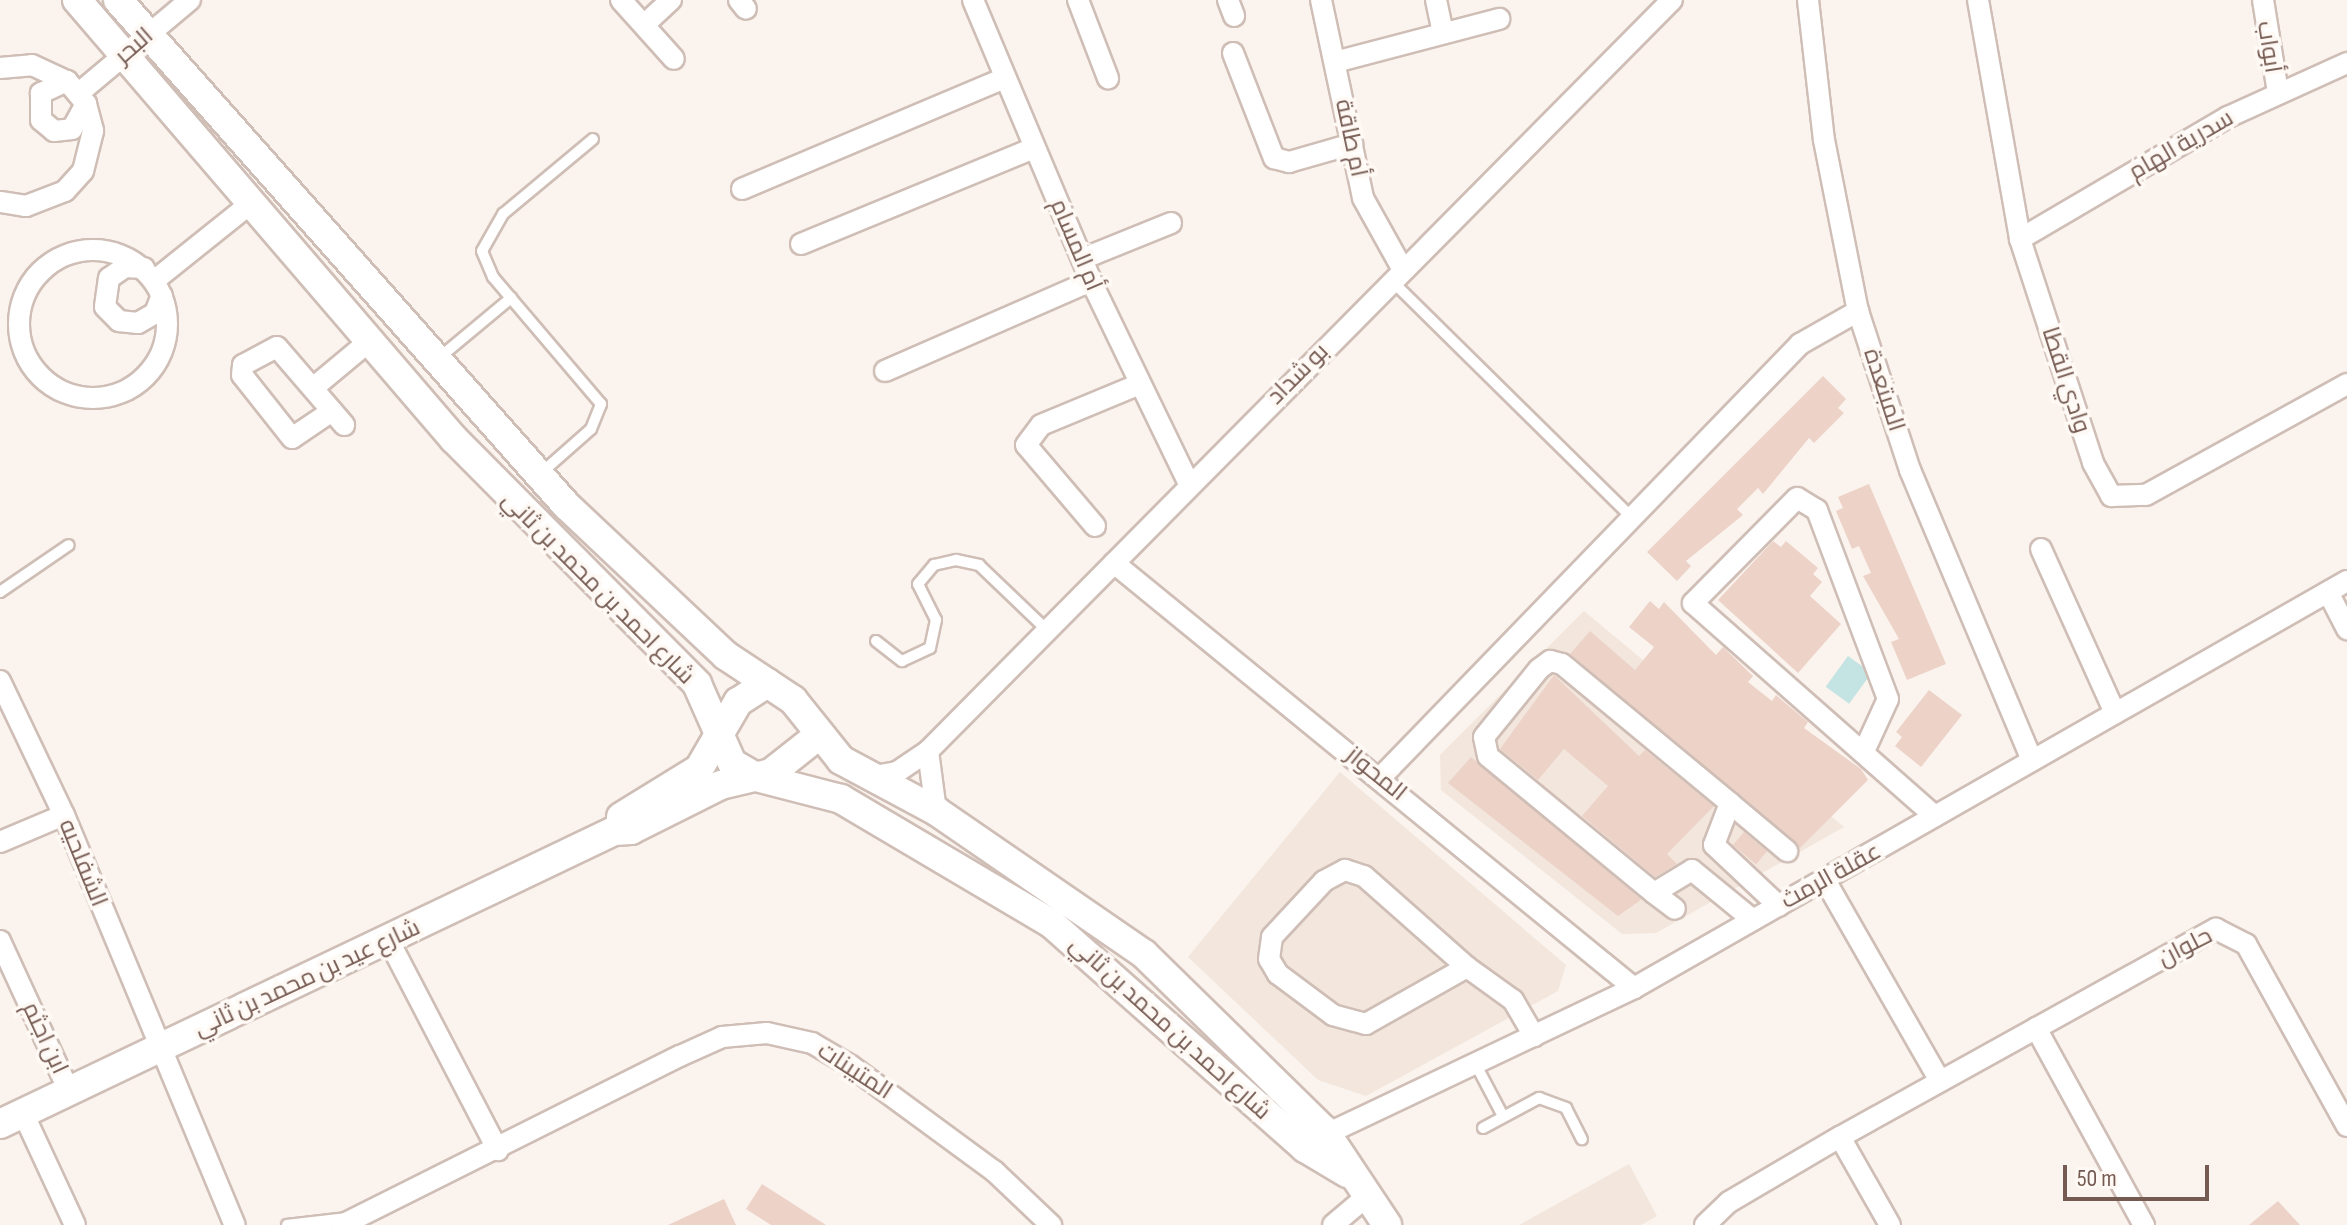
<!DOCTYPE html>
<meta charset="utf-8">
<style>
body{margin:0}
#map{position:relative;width:2347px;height:1225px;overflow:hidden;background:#fbf4ee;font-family:"Sofia Sans Condensed",Cairo,sans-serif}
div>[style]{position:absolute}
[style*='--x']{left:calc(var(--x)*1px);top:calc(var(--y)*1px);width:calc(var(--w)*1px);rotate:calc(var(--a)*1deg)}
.residential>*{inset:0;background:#f2e6dd}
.water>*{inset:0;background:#c4e3e3;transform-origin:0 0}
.building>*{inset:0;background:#edd2c8;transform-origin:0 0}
.roads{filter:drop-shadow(2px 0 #cfbeb6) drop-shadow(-2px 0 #cfbeb6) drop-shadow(0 2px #cfbeb6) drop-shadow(0 -2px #cfbeb6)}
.lane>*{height:10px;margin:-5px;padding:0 5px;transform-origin:5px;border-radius:5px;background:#fff}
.street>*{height:20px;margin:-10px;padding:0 10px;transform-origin:10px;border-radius:10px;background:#fff}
.street>.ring{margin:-10px;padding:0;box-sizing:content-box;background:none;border:20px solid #fff;border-radius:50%}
.secondary>*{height:28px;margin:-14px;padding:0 14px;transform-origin:14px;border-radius:14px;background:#fff}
span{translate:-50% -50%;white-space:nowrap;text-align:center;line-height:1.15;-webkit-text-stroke:7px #fef9f4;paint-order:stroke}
.street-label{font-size:24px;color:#755a52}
.scale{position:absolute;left:2063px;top:1165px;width:146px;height:36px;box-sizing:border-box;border:4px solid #755a52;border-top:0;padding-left:10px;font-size:24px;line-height:28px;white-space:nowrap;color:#755a52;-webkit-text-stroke:6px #fef9f4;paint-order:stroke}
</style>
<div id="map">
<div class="residential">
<i style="clip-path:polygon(1584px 611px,1844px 827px,1656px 933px,1622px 934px,1441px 790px,1440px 755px)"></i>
<i style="clip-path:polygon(1340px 772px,1566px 965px,1558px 991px,1366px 1096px,1318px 1080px,1188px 957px)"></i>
<i style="clip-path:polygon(1629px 1164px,1657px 1216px,1641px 1225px,1519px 1225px)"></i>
</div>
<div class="water">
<i style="left:1848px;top:656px;width:29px;height:38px;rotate:36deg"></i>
</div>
<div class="building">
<i style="clip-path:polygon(1823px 376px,1846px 399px,1838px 408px,1844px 413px,1814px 443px,1809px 438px,1763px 494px,1758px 488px,1737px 509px,1743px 515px,1686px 561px,1691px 566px,1677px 581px,1647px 552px)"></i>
<i style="clip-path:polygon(1869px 484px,1946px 664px,1907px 680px,1891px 642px,1899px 639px,1863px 576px,1871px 573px,1859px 546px,1852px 549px,1836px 511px,1843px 508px,1838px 497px)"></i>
<i style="clip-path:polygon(1773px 541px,1781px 547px,1786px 541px,1818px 568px,1813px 574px,1822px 582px,1810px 596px,1841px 624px,1798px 673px,1718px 600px)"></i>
<i style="clip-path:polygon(1650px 601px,1659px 609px,1664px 602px,1716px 655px,1723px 647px,1753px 676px,1748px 682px,1772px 701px,1776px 695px,1808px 722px,1804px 728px,1861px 769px,1868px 780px,1800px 848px,1570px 654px,1590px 631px,1635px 670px,1654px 647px,1629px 627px)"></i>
<i style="clip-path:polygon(1554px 675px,1639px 756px,1645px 750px,1714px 806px,1667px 854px,1677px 864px,1655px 877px,1582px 816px,1608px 786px,1564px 749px,1538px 780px,1500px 749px)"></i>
<i style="clip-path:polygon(1929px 690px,1962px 715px,1921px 767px,1895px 746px,1902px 737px,1896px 732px)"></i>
<i style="clip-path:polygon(1471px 757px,1641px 899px,1638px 902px,1618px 916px,1448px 783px)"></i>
<i style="left:1744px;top:832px;width:30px;height:17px;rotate:40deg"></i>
<i style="clip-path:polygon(762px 1184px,826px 1225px,771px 1225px,746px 1209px)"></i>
<i style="clip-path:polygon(724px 1199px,736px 1225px,668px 1225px)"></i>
<i style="clip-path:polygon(2278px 1201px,2300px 1225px,2249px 1225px)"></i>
</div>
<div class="roads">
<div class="lane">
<i style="--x:1392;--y:281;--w:337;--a:44.6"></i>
<i style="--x:439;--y:358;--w:94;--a:-39.8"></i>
<i style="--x:540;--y:474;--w:68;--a:-41.4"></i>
<i style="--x:591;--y:429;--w:27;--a:-68"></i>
<i style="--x:601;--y:404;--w:167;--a:-130.4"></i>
<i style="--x:493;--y:277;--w:28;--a:-113"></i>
<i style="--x:482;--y:251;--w:43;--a:-60.4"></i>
<i style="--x:503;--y:214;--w:117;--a:-39.8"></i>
<i style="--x:0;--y:592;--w:83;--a:-34.3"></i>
<i style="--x:876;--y:641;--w:33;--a:38"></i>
<i style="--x:902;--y:661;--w:31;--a:-25"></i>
<i style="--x:930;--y:648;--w:29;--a:-78"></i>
<i style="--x:936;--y:620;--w:40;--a:-116.6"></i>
<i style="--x:918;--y:584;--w:25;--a:-50"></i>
<i style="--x:934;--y:565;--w:23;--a:-13"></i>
<i style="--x:956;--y:560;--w:24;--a:12"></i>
<i style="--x:979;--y:565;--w:97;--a:43.7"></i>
<i style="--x:1475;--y:1063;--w:60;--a:62.2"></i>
<i style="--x:1483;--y:1128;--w:64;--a:-28.2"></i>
<i style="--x:1539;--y:1098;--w:29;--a:20"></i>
<i style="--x:1566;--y:1108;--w:35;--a:63"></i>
<i style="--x:287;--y:1225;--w:60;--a:-6.7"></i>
</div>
<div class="street">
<i style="--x:621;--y:0;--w:79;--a:48.1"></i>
<i style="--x:739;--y:0;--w:11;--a:52"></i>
<i style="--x:973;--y:0;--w:305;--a:67.2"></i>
<i style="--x:1091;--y:281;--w:225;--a:64.2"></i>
<i style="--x:1078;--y:0;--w:84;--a:69"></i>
<i style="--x:1228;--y:0;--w:17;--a:69"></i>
<i style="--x:1321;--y:0;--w:202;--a:78"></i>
<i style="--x:1363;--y:198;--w:80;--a:60.9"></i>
<i style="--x:1436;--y:0;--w:34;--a:78"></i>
<i style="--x:1808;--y:0;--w:141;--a:83.5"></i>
<i style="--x:1824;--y:140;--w:174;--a:78.8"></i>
<i style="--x:1858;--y:311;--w:167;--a:71.9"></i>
<i style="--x:1910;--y:470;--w:315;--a:67.2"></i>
<i style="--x:1978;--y:0;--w:243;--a:80"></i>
<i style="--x:2020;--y:239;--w:236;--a:71.9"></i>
<i style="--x:2093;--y:463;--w:38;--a:61"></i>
<i style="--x:2111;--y:496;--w:35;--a:-2"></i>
<i style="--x:2146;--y:495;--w:230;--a:-28.9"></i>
<i style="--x:2263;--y:0;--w:94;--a:80.8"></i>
<i style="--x:644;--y:25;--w:37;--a:-43"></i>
<i style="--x:1233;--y:53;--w:113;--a:68.7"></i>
<i style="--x:1274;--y:158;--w:16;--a:15"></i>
<i style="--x:1289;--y:162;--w:66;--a:-15.9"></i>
<i style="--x:1335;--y:62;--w:170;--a:-14.7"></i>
<i style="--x:0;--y:68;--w:32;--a:-5"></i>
<i style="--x:32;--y:65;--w:38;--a:25"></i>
<i style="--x:67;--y:81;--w:30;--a:50"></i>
<i style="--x:86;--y:104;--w:28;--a:75"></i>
<i style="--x:93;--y:131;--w:41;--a:104"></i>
<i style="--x:83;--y:171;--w:27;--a:132"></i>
<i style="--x:65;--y:191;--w:42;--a:159"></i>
<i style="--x:26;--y:206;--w:26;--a:-171"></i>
<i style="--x:67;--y:81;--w:29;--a:155"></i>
<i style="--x:41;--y:93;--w:27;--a:90"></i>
<i style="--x:41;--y:120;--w:17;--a:40"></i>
<i style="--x:54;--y:131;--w:18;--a:-6"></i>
<i style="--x:72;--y:129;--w:29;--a:-61"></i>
<i style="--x:79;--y:93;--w:145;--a:-40"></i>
<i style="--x:742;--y:189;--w:283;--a:-22.9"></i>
<i style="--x:2020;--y:239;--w:241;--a:-30.4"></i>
<i style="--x:2228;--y:117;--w:131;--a:-24.4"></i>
<i style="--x:801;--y:244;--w:252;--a:-22.4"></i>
<i class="ring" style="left:19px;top:250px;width:128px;height:128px"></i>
<i style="--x:1082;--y:259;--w:96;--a:-22"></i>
<i style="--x:144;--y:268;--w:19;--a:-177"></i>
<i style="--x:125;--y:267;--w:19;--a:145"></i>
<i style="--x:109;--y:278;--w:29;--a:98"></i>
<i style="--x:105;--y:307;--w:20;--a:45"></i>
<i style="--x:119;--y:321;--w:19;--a:6"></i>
<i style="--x:138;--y:323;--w:20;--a:-30"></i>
<i style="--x:155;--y:313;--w:19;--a:-69"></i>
<i style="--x:155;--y:280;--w:122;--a:-38.7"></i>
<i style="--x:885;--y:371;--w:225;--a:-23.6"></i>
<i style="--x:313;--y:388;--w:70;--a:-39.8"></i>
<i style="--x:332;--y:411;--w:48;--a:146"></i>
<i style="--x:292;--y:438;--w:80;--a:-128.4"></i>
<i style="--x:242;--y:375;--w:10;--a:-84"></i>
<i style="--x:243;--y:365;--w:38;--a:-28"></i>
<i style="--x:277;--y:347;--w:103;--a:49.3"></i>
<i style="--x:1095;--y:526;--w:106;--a:-130.4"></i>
<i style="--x:1026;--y:445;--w:25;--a:-53"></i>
<i style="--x:1041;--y:425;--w:107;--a:-22.5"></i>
<i style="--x:2041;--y:549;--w:180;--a:65.7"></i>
<i style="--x:1114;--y:563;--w:672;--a:39.26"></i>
<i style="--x:2328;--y:592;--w:42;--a:62.8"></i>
<i style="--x:0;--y:681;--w:148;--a:64.5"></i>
<i style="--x:64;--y:815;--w:444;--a:67.4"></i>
<i style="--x:1865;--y:749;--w:55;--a:-65.3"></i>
<i style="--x:1888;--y:699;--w:202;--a:-110.6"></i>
<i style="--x:1817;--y:510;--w:23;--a:-149"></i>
<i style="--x:1797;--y:498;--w:148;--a:134.7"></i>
<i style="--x:1693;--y:603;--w:322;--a:41.4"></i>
<i style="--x:928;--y:751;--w:61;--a:82.4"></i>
<i style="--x:869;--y:777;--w:28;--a:-10"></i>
<i style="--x:897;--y:772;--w:37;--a:-34"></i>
<i style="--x:928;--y:751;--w:1057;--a:-45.27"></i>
<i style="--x:1381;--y:777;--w:603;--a:-45.94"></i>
<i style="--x:1800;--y:344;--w:67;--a:-29.6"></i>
<i style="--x:1730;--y:803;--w:75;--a:40.1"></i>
<i style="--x:0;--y:842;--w:69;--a:-22.9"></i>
<i style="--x:1345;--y:870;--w:20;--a:18"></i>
<i style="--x:1364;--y:876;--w:137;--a:41.5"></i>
<i style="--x:1467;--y:967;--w:116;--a:150.6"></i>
<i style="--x:1366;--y:1024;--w:34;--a:-165"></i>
<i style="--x:1333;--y:1015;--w:69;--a:-143.3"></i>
<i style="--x:1278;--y:974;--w:17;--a:-121"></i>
<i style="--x:1269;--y:959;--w:22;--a:-82"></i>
<i style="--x:1272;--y:937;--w:76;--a:-47.1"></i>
<i style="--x:1324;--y:881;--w:24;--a:-28"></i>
<i style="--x:1826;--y:882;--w:229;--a:60.2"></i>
<i style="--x:1654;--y:893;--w:26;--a:37"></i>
<i style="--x:1753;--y:920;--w:79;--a:-140.7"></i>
<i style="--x:1692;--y:870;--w:44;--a:148.8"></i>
<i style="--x:1654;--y:893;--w:215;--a:-140.5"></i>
<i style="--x:1488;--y:756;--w:19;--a:-102"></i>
<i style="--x:1484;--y:737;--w:87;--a:-51"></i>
<i style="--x:1539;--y:669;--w:14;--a:-36"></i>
<i style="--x:1550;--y:661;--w:12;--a:14"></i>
<i style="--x:1562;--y:664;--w:218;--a:39.6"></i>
<i style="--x:1730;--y:803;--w:45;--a:110.9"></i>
<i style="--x:1714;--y:845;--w:89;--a:43.2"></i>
<i style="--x:0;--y:941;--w:165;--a:65.3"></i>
<i style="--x:389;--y:941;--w:236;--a:62.5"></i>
<i style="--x:1467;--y:967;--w:57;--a:35.7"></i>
<i style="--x:1513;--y:1000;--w:42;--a:59.7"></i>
<i style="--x:2036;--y:1028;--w:225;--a:61.3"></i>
<i style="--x:23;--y:1113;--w:123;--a:65.1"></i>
<i style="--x:1840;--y:1137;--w:430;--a:-29"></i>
<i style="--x:2216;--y:929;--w:34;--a:27"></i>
<i style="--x:2246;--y:944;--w:208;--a:61"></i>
<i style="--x:1314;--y:1140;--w:354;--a:-25.4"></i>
<i style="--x:1634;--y:988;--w:821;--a:-29.72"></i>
<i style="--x:342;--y:1225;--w:378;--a:-26.6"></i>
<i style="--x:680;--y:1056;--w:46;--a:-24.3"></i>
<i style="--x:722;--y:1037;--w:45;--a:-5.1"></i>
<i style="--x:767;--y:1033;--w:46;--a:12.5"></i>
<i style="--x:812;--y:1043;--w:45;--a:30.5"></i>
<i style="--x:851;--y:1066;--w:177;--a:36.3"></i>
<i style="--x:994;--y:1171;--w:79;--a:43.5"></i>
<i style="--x:1333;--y:1225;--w:42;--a:-40.2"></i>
<i style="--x:1705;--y:1225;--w:33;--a:-44"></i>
<i style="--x:1729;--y:1202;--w:129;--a:-30.4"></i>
<i style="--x:1840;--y:1137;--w:101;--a:60.4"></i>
</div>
<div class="secondary">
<i style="--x:77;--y:0;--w:579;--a:49.35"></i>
<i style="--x:454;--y:439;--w:345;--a:45.2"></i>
<i style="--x:697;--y:684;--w:86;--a:66.1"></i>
<i style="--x:732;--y:763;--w:28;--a:30"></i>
<i style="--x:756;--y:777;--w:88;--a:14.5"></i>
<i style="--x:841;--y:799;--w:245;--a:30.6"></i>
<i style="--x:1052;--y:924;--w:338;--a:41.5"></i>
<i style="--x:1305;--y:1148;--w:49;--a:30.8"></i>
<i style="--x:118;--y:0;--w:675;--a:48.42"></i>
<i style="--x:566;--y:505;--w:219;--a:43.3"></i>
<i style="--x:725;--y:655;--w:82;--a:33.5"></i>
<i style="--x:793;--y:700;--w:77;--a:51.3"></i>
<i style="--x:841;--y:760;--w:108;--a:28.2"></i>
<i style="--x:936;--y:811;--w:252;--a:34.5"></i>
<i style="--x:1144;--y:954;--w:252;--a:44.4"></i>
<i style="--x:1324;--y:1130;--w:114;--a:56.4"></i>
<i style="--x:621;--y:817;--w:92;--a:-31.6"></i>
<i style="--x:699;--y:769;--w:78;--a:-59.8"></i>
<i style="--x:738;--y:702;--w:35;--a:-33"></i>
<i style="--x:0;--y:1124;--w:680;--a:-25.51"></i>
<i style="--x:614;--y:831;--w:17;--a:-3"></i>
<i style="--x:631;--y:830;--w:101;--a:-26.6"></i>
<i style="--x:721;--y:785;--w:51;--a:-13.5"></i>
<i style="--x:771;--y:773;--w:61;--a:-38.4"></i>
</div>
</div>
<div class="street-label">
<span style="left:134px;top:46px;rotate:-41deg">البحر</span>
<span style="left:2269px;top:47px;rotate:81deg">أبواب</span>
<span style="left:1351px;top:138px;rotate:78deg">أم طاقة</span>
<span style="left:2181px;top:145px;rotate:-30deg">سدرية الهام</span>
<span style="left:1076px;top:245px;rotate:67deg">أم المسام</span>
<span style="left:1298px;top:374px;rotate:-45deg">بو شداد</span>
<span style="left:2066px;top:380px;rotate:72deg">وادي القطا</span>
<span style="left:1884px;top:390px;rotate:72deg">المبتعدة</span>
<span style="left:598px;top:588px;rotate:45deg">شارع احمد بن محمد بن ثاني</span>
<span style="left:1376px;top:774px;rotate:39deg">المحواز</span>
<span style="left:83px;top:863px;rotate:68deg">الشفلحيه</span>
<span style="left:1831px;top:876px;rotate:-29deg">عقلة الرمث</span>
<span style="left:2185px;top:947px;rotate:-27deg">حلوان</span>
<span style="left:307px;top:978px;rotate:-25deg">شارع عيد بن محمد بن ثاني</span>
<span style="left:1170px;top:1028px;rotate:42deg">شارع احمد بن محمد بن ثاني</span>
<span style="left:45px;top:1038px;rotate:65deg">ابن اجثم</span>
<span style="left:855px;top:1071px;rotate:33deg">المتيبنات</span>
</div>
<div class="scale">50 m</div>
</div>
